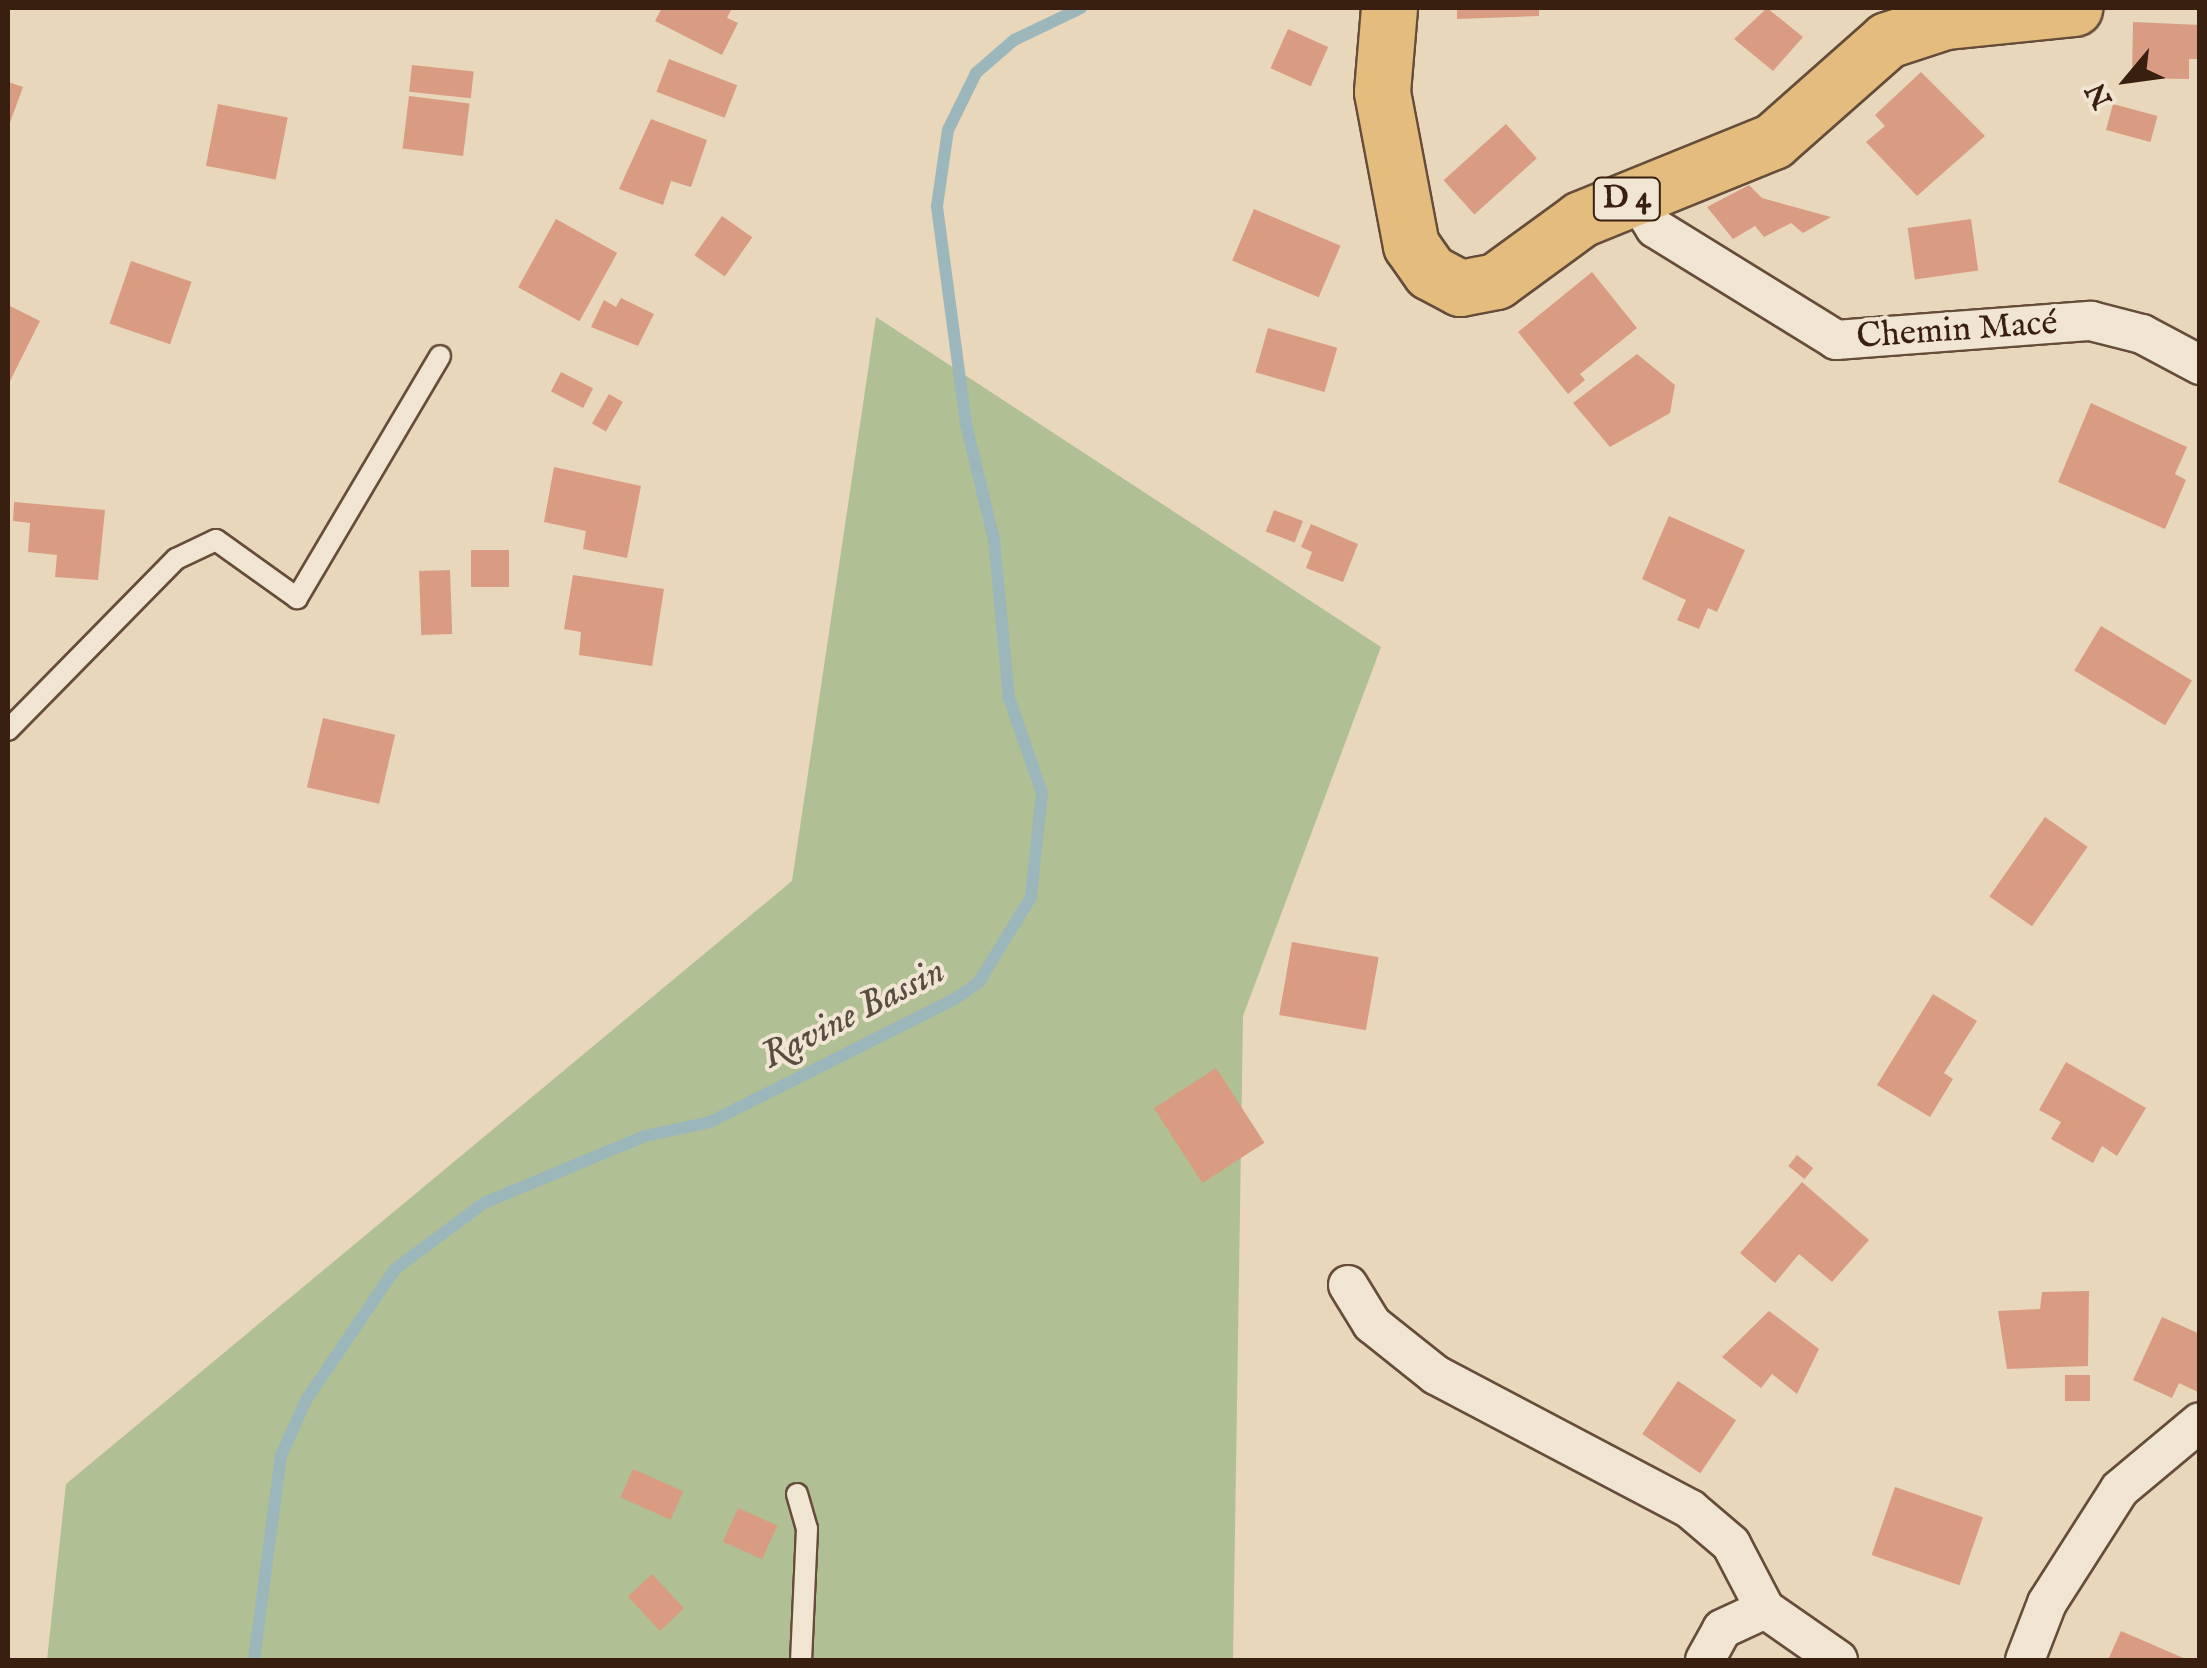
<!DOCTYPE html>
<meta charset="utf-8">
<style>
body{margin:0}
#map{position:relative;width:2207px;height:1668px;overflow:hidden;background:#e8d7ba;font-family:"IM FELL English",serif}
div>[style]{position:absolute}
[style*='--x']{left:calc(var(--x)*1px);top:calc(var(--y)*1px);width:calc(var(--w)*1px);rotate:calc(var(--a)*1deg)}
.green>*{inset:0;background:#b0bf94}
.stream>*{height:12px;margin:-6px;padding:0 6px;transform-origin:6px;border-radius:6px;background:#9cb7bb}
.building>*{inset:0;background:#d99c82;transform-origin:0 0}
.roads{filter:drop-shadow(2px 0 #654d3a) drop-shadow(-2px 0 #654d3a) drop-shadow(0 2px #654d3a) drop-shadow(0 -2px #654d3a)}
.service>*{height:20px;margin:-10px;padding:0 10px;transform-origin:10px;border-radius:10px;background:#f0e5d2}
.minor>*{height:38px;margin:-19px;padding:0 19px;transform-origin:19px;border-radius:19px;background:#f0e5d2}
.primary>*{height:55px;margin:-27.5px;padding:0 27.5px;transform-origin:27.5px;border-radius:27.5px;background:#e4bc7d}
span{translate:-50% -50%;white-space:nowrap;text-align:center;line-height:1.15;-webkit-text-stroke:8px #f0e5d2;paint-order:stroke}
.shield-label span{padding:2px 8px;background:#f0e5d2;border:2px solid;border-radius:8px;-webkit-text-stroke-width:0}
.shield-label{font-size:32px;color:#391f0f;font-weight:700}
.street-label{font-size:35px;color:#391f0f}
.water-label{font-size:38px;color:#574d43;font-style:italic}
.frame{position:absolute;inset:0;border:10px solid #391f0f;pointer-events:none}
.north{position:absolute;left:2077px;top:30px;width:100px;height:100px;-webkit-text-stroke:8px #f0e5d2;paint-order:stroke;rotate:241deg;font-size:28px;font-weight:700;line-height:40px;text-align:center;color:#391f0f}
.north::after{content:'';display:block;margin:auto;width:35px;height:45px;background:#391f0f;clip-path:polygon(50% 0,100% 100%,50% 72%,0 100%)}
</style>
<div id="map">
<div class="green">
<i style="clip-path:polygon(876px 317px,1381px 647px,1243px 1016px,1233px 1660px,47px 1660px,66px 1484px,792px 881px)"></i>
</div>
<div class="stream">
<i style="--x:254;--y:1660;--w:206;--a:-82.5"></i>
<i style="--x:281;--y:1456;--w:61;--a:-65.9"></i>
<i style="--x:306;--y:1400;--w:158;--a:-55.8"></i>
<i style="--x:395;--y:1269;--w:111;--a:-36.6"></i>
<i style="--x:484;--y:1203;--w:174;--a:-22.6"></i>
<i style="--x:645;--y:1136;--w:66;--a:-12.2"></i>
<i style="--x:710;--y:1122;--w:274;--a:-26.7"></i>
<i style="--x:955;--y:999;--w:29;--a:-35"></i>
<i style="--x:979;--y:982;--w:100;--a:-58.5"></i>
<i style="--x:1031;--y:897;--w:105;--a:-84"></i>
<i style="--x:1042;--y:793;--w:101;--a:-109.2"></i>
<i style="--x:1009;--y:698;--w:159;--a:-95.4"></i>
<i style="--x:994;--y:540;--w:119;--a:-103.6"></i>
<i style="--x:966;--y:424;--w:220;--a:-97.6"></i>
<i style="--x:937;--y:206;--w:77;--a:-81.8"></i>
<i style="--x:948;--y:130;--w:64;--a:-63.8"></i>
<i style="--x:976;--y:73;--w:50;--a:-41"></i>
<i style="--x:1014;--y:40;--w:74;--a:-25.5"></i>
</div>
<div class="building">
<i style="clip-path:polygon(662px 8px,732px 8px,727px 18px,738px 23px,722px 55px,655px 21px)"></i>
<i style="clip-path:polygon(1457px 8px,1539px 8px,1539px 16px,1457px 19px)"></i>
<i style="clip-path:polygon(1767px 8px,1803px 37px,1773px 71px,1734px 39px)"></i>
<i style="clip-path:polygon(2133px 22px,2200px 25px,2200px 59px,2189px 59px,2189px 79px,2132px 78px)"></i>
<i style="left:1288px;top:29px;width:44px;height:43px;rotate:24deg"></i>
<i style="left:669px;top:59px;width:73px;height:35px;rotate:21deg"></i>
<i style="left:412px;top:65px;width:62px;height:27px;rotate:6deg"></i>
<i style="clip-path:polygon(1921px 72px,1985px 136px,1917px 196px,1866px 142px,1885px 126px,1875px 115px)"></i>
<i style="clip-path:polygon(8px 82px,23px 87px,8px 128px)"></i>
<i style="left:409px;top:96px;width:61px;height:53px;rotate:7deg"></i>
<i style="left:218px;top:104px;width:71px;height:63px;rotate:11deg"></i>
<i style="left:2113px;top:104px;width:46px;height:27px;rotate:15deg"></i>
<i style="clip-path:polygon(651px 119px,707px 140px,691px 187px,671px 181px,663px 205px,619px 189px)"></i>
<i style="left:1506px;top:124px;width:46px;height:84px;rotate:48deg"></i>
<i style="clip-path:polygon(1749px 185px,1762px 198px,1831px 217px,1803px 233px,1791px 223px,1764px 237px,1755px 226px,1733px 239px,1707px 207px)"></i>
<i style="left:1254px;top:209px;width:94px;height:56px;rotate:23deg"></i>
<i style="left:722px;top:216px;width:37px;height:48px;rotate:35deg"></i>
<i style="left:556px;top:219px;width:70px;height:78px;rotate:29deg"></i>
<i style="left:1971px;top:219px;width:52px;height:64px;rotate:82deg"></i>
<i style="left:131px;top:261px;width:64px;height:66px;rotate:19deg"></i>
<i style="clip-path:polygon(1592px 272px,1637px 328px,1580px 374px,1585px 380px,1568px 394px,1518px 332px)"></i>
<i style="clip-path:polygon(621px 298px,654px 314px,638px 346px,591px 327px,604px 300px,616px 307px)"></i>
<i style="clip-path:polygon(8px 305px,40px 321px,8px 385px)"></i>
<i style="left:1268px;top:328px;width:72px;height:46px;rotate:16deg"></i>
<i style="clip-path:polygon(1637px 354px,1675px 385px,1670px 413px,1610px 447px,1573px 403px)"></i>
<i style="left:561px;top:372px;width:36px;height:22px;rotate:27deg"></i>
<i style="left:609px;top:394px;width:16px;height:34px;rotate:30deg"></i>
<i style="clip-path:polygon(2091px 403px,2187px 447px,2175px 474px,2186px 480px,2165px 529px,2058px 482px)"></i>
<i style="clip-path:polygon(554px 467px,641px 486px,627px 558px,583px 549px,586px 531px,544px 522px)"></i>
<i style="clip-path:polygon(14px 502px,105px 510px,98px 580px,55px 577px,57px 555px,28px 552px,30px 523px,13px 521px)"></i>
<i style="left:1274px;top:510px;width:31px;height:23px;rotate:21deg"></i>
<i style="clip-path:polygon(1669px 516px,1745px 550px,1717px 612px,1708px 608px,1699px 629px,1677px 620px,1686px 600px,1642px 579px)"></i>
<i style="clip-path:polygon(1311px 524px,1358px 544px,1343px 582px,1306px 568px,1312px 552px,1301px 547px)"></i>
<i style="left:509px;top:550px;width:37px;height:38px;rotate:90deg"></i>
<i style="left:450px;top:570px;width:64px;height:31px;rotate:88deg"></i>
<i style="clip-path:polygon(573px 575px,664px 589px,652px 666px,579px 655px,581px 632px,564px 629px)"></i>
<i style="left:2101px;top:626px;width:106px;height:52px;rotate:31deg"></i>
<i style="left:323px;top:718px;width:74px;height:71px;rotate:13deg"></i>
<i style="left:2045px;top:817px;width:52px;height:97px;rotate:35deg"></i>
<i style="left:1292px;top:942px;width:88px;height:74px;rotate:10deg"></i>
<i style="clip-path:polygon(1933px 994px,1977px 1021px,1944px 1073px,1953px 1079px,1930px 1117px,1877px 1085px)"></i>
<i style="clip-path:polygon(2066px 1062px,2146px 1108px,2117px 1156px,2102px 1146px,2093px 1163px,2051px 1139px,2061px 1122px,2039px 1110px)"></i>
<i style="left:1216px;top:1068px;width:89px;height:74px;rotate:57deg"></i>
<i style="left:1797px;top:1155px;width:21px;height:14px;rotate:39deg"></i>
<i style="clip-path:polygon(1802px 1182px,1869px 1240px,1832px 1282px,1799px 1254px,1775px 1283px,1740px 1253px)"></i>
<i style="clip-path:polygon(2089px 1291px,2088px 1366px,2007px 1369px,1998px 1311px,2040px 1309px,2042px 1292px)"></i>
<i style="clip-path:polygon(1769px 1311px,1819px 1349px,1797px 1394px,1772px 1374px,1761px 1388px,1722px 1357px)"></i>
<i style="clip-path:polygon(2162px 1317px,2200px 1334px,2200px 1393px,2179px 1383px,2172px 1398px,2133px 1380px)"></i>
<i style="left:2065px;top:1375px;width:25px;height:26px"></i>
<i style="left:1678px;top:1381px;width:70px;height:64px;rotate:34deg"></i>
<i style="left:633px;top:1469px;width:55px;height:31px;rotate:24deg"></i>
<i style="left:1895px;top:1487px;width:93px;height:72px;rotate:19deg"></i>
<i style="left:738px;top:1508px;width:43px;height:37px;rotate:24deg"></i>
<i style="left:652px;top:1574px;width:47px;height:33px;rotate:47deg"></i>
<i style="clip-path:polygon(2121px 1631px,2188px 1660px,2108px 1660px)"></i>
</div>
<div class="roads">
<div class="service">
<i style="--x:8;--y:730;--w:240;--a:-45.5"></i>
<i style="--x:176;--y:559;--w:44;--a:-25.4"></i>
<i style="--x:216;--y:540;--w:100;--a:35.6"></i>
<i style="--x:297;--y:598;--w:281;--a:-59.4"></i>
<i style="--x:797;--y:1494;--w:36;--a:74"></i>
<i style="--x:807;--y:1529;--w:131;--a:92.6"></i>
</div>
<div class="minor">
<i style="--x:1635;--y:196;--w:38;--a:58"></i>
<i style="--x:1655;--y:228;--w:213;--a:31.7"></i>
<i style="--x:1836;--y:340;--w:256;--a:-4.3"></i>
<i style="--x:2091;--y:321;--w:53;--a:14.3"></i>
<i style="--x:2142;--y:334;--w:66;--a:28.1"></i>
<i style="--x:1348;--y:1285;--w:46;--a:58.4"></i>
<i style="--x:1372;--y:1324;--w:82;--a:38.6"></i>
<i style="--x:1436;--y:1375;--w:287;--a:27.8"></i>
<i style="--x:1690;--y:1509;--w:54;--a:40.5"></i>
<i style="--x:1731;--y:1544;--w:73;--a:62.4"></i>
<i style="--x:1705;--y:1660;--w:35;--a:-61"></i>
<i style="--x:1722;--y:1629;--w:47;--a:-24.9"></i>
<i style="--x:1765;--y:1609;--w:89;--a:34.9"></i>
<i style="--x:2025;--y:1660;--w:61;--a:-68.9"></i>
<i style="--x:2047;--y:1603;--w:135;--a:-57.4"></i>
<i style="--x:2120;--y:1489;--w:104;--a:-39.9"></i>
</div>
<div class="primary">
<i style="--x:1389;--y:8;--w:84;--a:94.8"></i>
<i style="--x:1382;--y:92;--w:156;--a:79.3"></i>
<i style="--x:1411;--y:245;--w:33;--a:55"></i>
<i style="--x:1430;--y:272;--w:34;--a:28"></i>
<i style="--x:1460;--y:288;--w:37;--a:-11"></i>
<i style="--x:1496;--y:281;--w:105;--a:-36.1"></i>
<i style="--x:1581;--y:219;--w:207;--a:-22.1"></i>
<i style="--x:1773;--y:141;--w:152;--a:-41.5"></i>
<i style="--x:1887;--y:40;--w:61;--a:-18.1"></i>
<i style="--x:1945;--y:21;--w:130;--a:-5.8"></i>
</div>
</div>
<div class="shield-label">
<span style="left:1627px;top:199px">D 4</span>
</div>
<div class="street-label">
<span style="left:1957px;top:331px;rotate:-4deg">Chemin Macé</span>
</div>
<div class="water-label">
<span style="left:854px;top:1015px;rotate:-27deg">Ravine Bassin</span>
</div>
<div class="frame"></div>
<div class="north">N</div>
</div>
